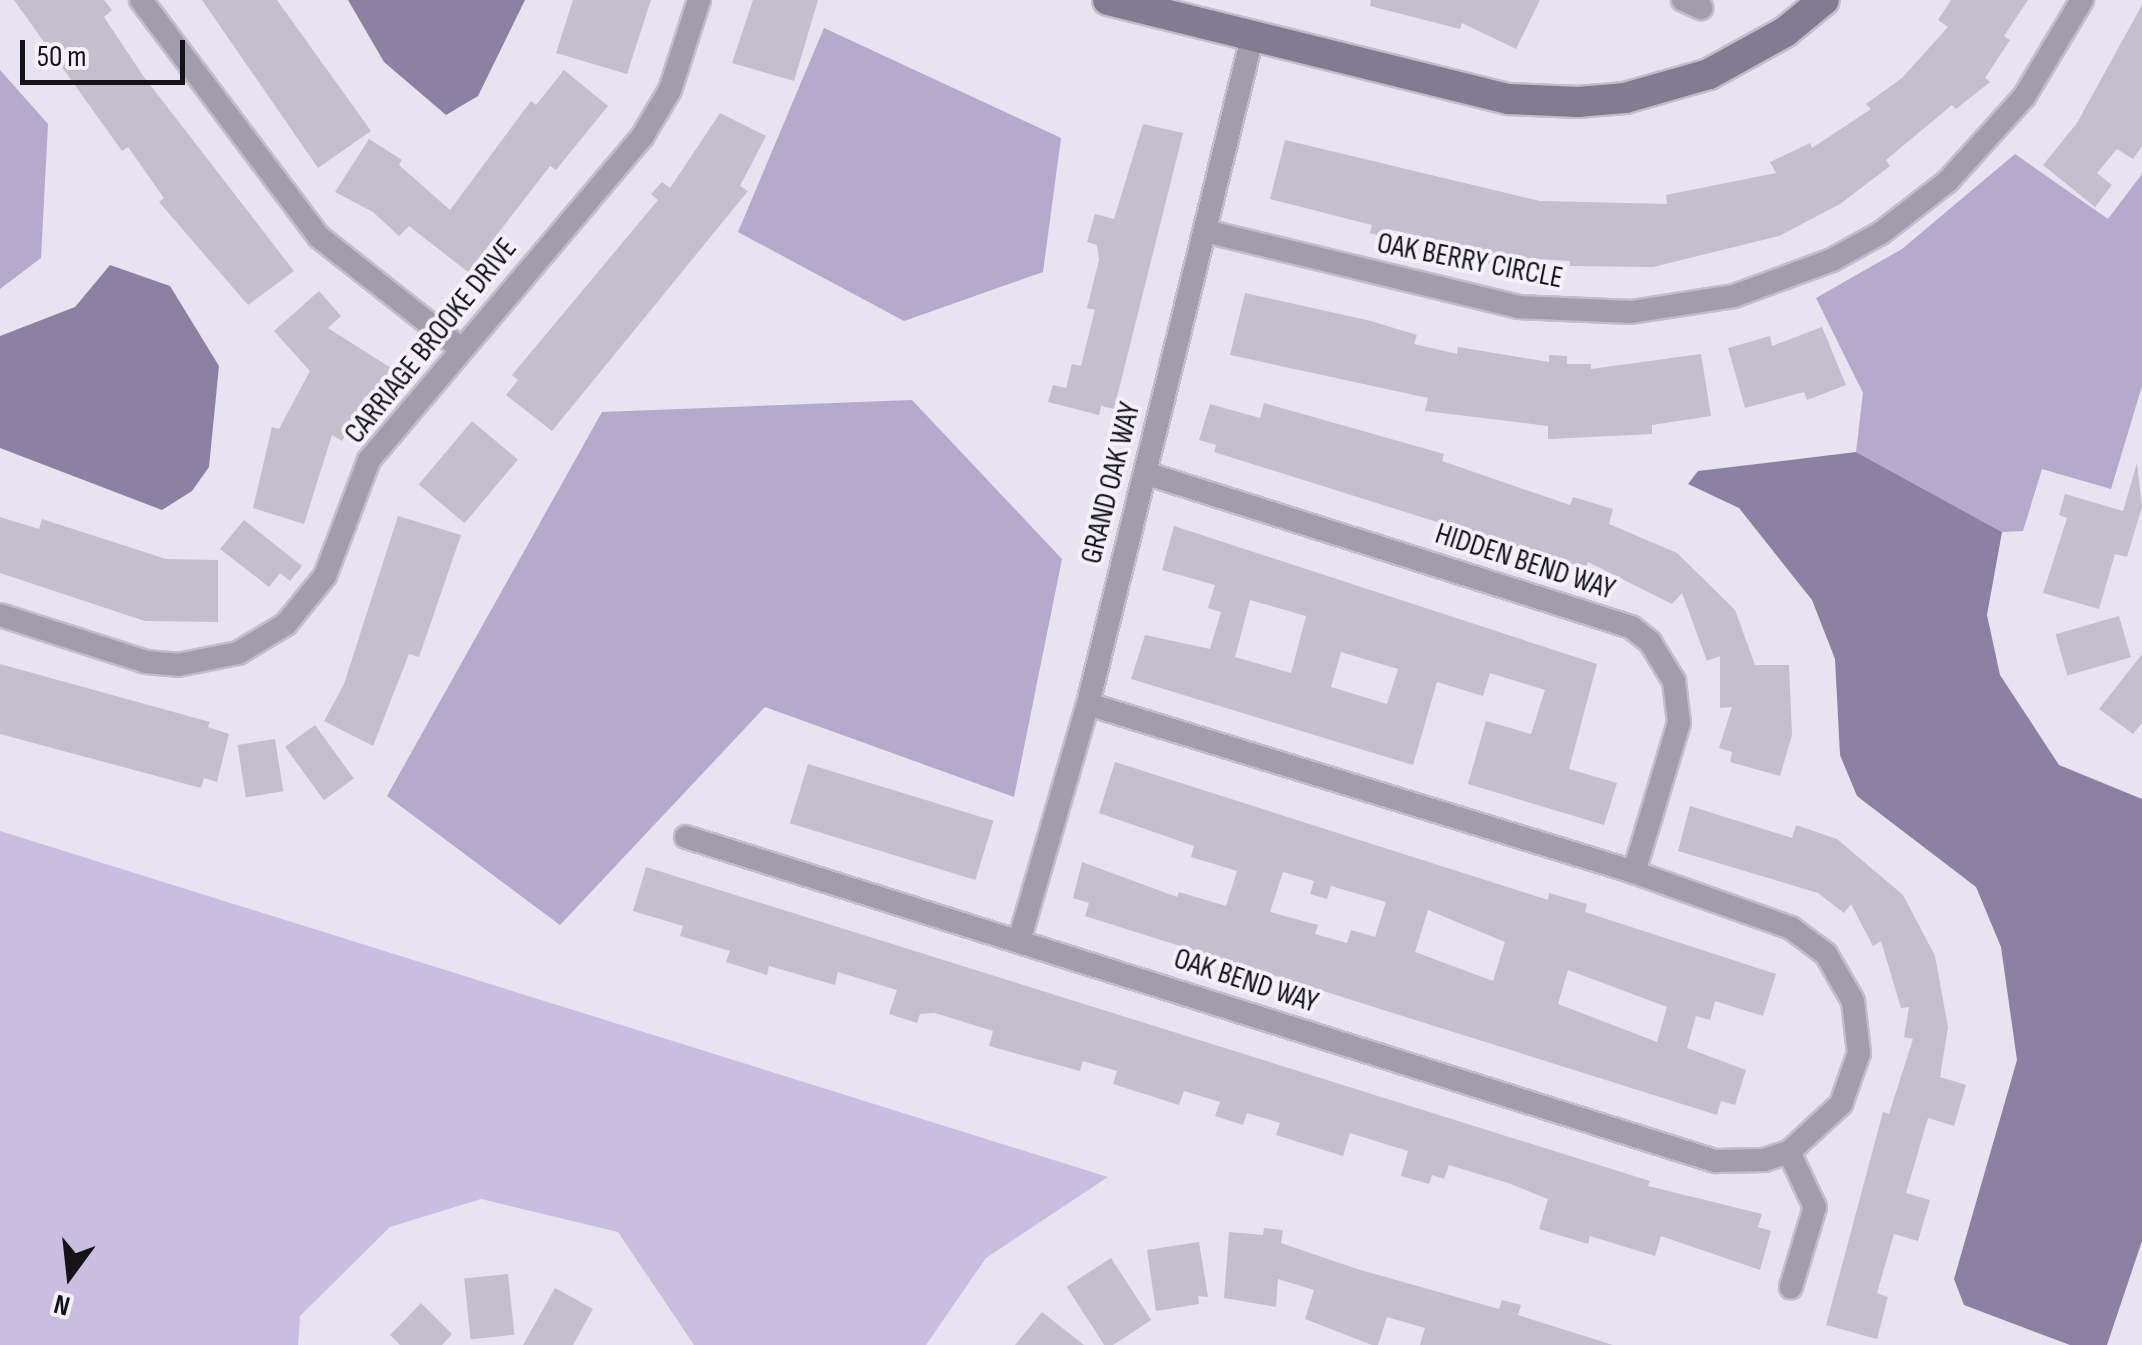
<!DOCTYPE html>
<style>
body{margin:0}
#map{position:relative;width:2142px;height:1345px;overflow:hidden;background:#e7e3f1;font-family:"Sofia Sans Condensed",sans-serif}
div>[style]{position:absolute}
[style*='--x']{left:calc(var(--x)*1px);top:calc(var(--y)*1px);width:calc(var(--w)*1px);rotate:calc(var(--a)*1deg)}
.green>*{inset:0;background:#c9bde0}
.forest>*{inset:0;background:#b5a9cc}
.water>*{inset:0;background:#8d81a3}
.building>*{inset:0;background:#c3bfcd;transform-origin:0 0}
.roads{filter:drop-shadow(2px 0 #c1beca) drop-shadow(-2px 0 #c1beca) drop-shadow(0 2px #c1beca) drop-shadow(0 -2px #c1beca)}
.street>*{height:22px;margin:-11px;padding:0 11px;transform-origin:11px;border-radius:11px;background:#a29dad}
.secondary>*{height:30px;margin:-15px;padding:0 15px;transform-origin:15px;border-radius:15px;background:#827b91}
span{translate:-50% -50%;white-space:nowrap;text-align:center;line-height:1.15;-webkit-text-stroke:8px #f4f0fe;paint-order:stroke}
.street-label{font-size:30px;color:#141318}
.north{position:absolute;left:20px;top:1225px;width:100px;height:100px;-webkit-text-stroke:8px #f4f0fe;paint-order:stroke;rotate:195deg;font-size:28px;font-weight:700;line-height:40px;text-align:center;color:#141318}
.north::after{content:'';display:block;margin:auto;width:35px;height:45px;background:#141318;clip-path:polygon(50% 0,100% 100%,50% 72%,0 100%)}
.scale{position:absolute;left:20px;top:40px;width:165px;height:45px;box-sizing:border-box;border:5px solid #141318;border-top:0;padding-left:12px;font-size:30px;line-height:35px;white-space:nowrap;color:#141318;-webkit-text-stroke:8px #f4f0fe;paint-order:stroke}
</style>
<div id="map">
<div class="green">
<i style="clip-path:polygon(0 831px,1108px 1177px,986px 1258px,926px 1345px,694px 1345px,618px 1232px,481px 1199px,390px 1227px,300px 1316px,298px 1345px,0 1345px)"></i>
</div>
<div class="forest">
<i style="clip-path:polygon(824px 28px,1061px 138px,1043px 272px,904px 321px,738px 232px)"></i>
<i style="clip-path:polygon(0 70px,48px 124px,41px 258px,0 289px)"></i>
<i style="clip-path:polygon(2015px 154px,2108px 219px,2142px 174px,2142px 386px,2111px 489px,2042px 469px,2023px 531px,2002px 532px,1856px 452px,1863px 393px,1816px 298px,1902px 249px)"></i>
<i style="clip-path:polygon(912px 400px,1062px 559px,1014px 797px,765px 707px,560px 925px,387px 796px,602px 412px)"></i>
</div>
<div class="water">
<i style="clip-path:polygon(348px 0,525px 0,478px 96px,446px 115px,384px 62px)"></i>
<i style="clip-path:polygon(110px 265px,170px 286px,219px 366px,209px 467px,192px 491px,162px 510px,0 448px,0 336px,75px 307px)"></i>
<i style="clip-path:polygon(1856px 452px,2002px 532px,1987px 615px,2000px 675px,2059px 765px,2142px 799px,2142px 1241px,2107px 1345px,2070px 1345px,1964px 1305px,1954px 1279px,2017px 1060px,2001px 947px,1976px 887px,1857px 796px,1840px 755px,1835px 659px,1812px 600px,1739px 508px,1688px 484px,1698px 471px)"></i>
</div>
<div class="building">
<i style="clip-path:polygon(14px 0,104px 0,112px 10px,104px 17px,144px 77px,294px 271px,248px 305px,159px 202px,164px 198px,128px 147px,122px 151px)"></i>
<i style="clip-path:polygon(202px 0,277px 0,371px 131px,318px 168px)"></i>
<i style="clip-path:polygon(573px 0,651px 0,627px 74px,556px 53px)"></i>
<i style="clip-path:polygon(753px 0,818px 0,794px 81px,732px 63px)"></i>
<i style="clip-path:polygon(1371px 0,1540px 0,1516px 49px,1462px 23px,1460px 29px,1370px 6px)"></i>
<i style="clip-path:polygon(1951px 0,2028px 0,2004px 36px,2010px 40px,1985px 78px,1990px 82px,1956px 109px,1952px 105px,1886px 160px,1890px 166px,1840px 204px,1779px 236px,1653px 267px,1570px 266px,1570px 261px,1507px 257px,1505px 267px,1487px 263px,1489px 253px,1388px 229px,1386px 237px,1370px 233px,1372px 225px,1270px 199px,1285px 140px,1540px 201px,1667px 204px,1666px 195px,1776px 173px,1770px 162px,1810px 143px,1812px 148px,1871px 109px,1866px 104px,1902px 78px,1948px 27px,1938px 20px)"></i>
<i style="clip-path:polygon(2142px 5px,2142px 146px,2133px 159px,2117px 149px,2097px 173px,2112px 185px,2095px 207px,2043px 165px,2077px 123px)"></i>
<i style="clip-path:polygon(564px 70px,608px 106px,556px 170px,550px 166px,468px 272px,409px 226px,399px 236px,373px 212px,335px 192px,369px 139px,402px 160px,399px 165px,450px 210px,531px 101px,536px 105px)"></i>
<i style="clip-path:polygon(720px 113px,766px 136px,740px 186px,748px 191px,552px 431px,506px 395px,518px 380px,512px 375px,658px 200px,651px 194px,662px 182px,670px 188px)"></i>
<i style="clip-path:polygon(1143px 124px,1183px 133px,1114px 409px,1101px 406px,1099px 415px,1048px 402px,1053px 385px,1066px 388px,1072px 364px,1081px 366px,1095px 310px,1087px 308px,1099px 260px,1097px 245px,1087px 242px,1095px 214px,1114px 219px)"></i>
<i style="clip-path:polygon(319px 291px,341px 316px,328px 328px,391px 368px,371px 399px,365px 396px,342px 441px,332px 435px,304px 524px,253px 508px,272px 427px,279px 429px,310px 371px,274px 331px)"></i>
<i style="clip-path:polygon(1245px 293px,1371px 321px,1417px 335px,1414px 344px,1457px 354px,1458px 347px,1549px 362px,1549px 355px,1567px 356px,1567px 364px,1591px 364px,1591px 369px,1701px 354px,1711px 416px,1652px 425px,1652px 434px,1548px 439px,1548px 426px,1425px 411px,1428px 398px,1230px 355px)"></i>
<i style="clip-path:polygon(1822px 327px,1846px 385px,1807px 400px,1804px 392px,1745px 408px,1728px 348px,1770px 336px,1772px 346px)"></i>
<i style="clip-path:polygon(1264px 403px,1444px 454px,1442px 461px,1570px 505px,1573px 497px,1613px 509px,1609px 524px,1677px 553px,1735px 610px,1755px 665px,1789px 665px,1792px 735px,1780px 776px,1730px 762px,1732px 752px,1719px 748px,1732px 707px,1720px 708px,1720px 656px,1707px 661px,1682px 593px,1672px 604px,1588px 562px,1586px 568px,1555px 559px,1214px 452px,1216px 445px,1199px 440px,1210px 404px,1260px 418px)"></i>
<i style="left:472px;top:421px;width:60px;height:83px;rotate:40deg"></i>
<i style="clip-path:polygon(2137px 463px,2142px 507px,2127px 557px,2115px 554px,2099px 609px,2043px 593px,2067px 518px,2059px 515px,2065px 494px,2123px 511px)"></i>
<i style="clip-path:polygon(398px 516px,461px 535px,419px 657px,409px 654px,373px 746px,324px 721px,344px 684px)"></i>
<i style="clip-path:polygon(0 517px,39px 529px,42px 519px,166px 559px,218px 560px,218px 622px,145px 621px,0 573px)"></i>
<i style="clip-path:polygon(244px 520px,302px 566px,290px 581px,280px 573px,269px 587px,220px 549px)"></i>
<i style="clip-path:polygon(evenodd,1174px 526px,1597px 664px,1569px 769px,1617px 783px,1604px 825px,1468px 784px,1486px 721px,1531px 734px,1545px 690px,1490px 673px,1483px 696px,1437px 682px,1413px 765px,1131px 679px,1145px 635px,1210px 649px,1221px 612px,1208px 608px,1215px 585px,1162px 570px,1174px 526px,1250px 600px,1306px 616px,1291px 673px,1235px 657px,1250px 600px,1174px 526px,1341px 652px,1398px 669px,1387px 704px,1331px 687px,1341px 652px)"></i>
<i style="left:2119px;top:616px;width:43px;height:66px;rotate:74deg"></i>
<i style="clip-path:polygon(2142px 654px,2142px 723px,2133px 734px,2099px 709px)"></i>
<i style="clip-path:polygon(0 664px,210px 722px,208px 727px,229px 734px,217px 782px,204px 778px,201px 788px,0 734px)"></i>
<i style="left:315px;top:725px;width:66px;height:37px;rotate:54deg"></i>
<i style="left:275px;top:739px;width:53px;height:38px;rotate:81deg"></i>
<i style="clip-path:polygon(evenodd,1115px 762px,1548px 900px,1549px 893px,1587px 904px,1585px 912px,1776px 974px,1763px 1016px,1715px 1001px,1710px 1020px,1696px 1016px,1687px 1048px,1746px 1070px,1735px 1105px,1721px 1101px,1717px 1115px,1085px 916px,1089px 903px,1073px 898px,1082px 862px,1177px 897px,1179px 892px,1226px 906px,1237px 871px,1191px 857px,1194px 846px,1099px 813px,1115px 762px,1283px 872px,1314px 881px,1310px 894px,1327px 899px,1331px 886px,1386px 902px,1375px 937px,1351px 930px,1347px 943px,1315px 934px,1318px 925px,1270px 912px,1283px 872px,1115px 762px,1428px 910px,1505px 942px,1493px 981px,1415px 952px,1428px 910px,1115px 762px,1568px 970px,1667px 1007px,1657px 1042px,1558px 1004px,1568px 970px)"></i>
<i style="left:808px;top:764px;width:194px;height:62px;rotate:17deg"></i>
<i style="clip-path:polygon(1690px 806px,1792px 838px,1796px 825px,1837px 839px,1903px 895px,1935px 956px,1948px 1027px,1940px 1077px,1966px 1085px,1954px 1126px,1928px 1118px,1906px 1193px,1930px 1200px,1918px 1241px,1894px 1234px,1877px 1293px,1888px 1297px,1877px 1339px,1826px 1325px,1883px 1112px,1889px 1114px,1913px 1039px,1904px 1037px,1909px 1007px,1901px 1008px,1881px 941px,1873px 946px,1851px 904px,1844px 913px,1818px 893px,1678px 851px)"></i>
<i style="clip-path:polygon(646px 867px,1650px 1181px,1648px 1186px,1762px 1214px,1758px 1227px,1771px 1231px,1760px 1270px,1661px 1236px,1655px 1256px,1590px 1236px,1588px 1244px,1539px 1229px,1548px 1199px,1508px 1183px,1449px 1165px,1444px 1179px,1432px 1175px,1429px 1184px,1401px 1176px,1408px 1151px,1350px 1133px,1343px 1156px,1276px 1135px,1280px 1123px,1247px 1113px,1243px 1125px,1215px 1116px,1220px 1102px,1184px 1091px,1179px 1105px,1113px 1084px,1117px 1071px,1083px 1061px,1080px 1071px,989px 1046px,993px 1031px,935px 1013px,920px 1014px,917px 1023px,889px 1014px,897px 990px,838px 972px,835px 985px,769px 966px,767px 975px,726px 962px,730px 951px,680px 936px,683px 926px,633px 911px)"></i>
<i style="clip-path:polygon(1264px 1228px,1283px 1230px,1281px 1243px,1357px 1269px,1499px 1309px,1502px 1300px,1521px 1305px,1518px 1315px,1613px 1345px,1420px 1345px,1425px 1328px,1387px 1317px,1378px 1345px,1372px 1345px,1305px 1319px,1314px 1290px,1278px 1279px,1276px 1307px,1224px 1298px,1229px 1232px,1263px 1235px)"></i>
<i style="clip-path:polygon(1199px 1242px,1208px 1297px,1198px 1296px,1199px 1304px,1156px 1311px,1147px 1250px)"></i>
<i style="left:1111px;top:1258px;width:74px;height:53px;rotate:57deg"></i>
<i style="left:508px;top:1274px;width:61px;height:44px;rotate:84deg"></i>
<i style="clip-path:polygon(555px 1288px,593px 1309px,573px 1345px,523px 1345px)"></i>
<i style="clip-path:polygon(421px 1303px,452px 1334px,442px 1345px,400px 1345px,390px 1335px)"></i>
<i style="clip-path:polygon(1042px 1312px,1084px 1345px,1015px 1345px)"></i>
</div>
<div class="roads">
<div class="street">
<i style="--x:141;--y:0;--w:296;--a:53.1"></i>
<i style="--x:319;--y:237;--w:178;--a:38.2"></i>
<i style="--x:1683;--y:0;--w:20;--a:24"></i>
<i style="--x:1205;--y:231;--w:322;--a:13.6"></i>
<i style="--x:1518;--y:307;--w:113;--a:2.5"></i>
<i style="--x:1631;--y:312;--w:104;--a:-8.8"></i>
<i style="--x:1734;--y:296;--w:104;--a:-20.2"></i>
<i style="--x:1832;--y:260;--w:56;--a:-28.9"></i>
<i style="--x:1881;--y:233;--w:85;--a:-37.8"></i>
<i style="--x:1948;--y:181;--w:113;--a:-47.9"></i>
<i style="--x:2024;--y:97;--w:113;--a:-59.1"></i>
<i style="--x:1145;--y:473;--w:510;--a:17.58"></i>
<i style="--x:1631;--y:627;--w:24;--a:38"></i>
<i style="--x:1650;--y:642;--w:46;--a:58.4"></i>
<i style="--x:1674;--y:681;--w:42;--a:83.2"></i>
<i style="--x:1679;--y:723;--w:156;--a:106.8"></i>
<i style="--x:0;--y:615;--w:153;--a:17.8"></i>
<i style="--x:146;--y:662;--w:32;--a:5"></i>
<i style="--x:178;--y:665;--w:61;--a:-11.3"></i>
<i style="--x:238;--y:653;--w:56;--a:-31.1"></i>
<i style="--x:286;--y:624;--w:62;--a:-50.9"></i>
<i style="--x:325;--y:576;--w:124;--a:-69.2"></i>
<i style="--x:369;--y:460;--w:423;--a:-49.8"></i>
<i style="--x:642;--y:137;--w:55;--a:-59.2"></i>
<i style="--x:670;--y:90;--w:95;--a:-72.1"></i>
<i style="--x:686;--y:837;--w:1079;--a:17.48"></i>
<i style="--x:1715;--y:1161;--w:49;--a:-1.2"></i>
<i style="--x:1764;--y:1160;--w:26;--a:-18"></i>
<i style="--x:1789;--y:1152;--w:71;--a:-42.7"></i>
<i style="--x:1841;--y:1104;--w:54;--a:-70.6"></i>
<i style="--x:1859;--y:1053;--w:52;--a:-96.6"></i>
<i style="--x:1853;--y:1001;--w:54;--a:-119.9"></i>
<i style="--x:1826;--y:954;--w:44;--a:-143.4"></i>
<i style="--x:1791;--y:928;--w:167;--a:-160.4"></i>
<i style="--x:1634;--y:872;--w:571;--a:-162.9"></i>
<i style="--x:1019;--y:941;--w:247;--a:-73.8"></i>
<i style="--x:1088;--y:704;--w:686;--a:-76.17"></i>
<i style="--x:1789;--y:1152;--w:61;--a:64.7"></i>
<i style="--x:1815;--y:1207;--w:84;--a:106.7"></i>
</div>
<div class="secondary">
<i style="--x:1108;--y:0;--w:413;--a:13.9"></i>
<i style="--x:1509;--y:99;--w:69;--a:2.5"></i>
<i style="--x:1578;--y:102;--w:47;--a:-4.9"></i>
<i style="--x:1625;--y:98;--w:87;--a:-15.9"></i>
<i style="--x:1709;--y:74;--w:87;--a:-28.9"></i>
<i style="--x:1785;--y:32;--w:50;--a:-39.4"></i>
</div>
</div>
<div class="street-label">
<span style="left:1470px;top:261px;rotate:11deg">OAK BERRY CIRCLE</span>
<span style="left:431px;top:341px;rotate:-51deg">CARRIAGE BROOKE DRIVE</span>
<span style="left:1111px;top:483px;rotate:-76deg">GRAND OAK WAY</span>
<span style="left:1525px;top:562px;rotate:18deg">HIDDEN BEND WAY</span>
<span style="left:1246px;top:981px;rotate:18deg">OAK BEND WAY</span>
</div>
<div class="north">N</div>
<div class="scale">50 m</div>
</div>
